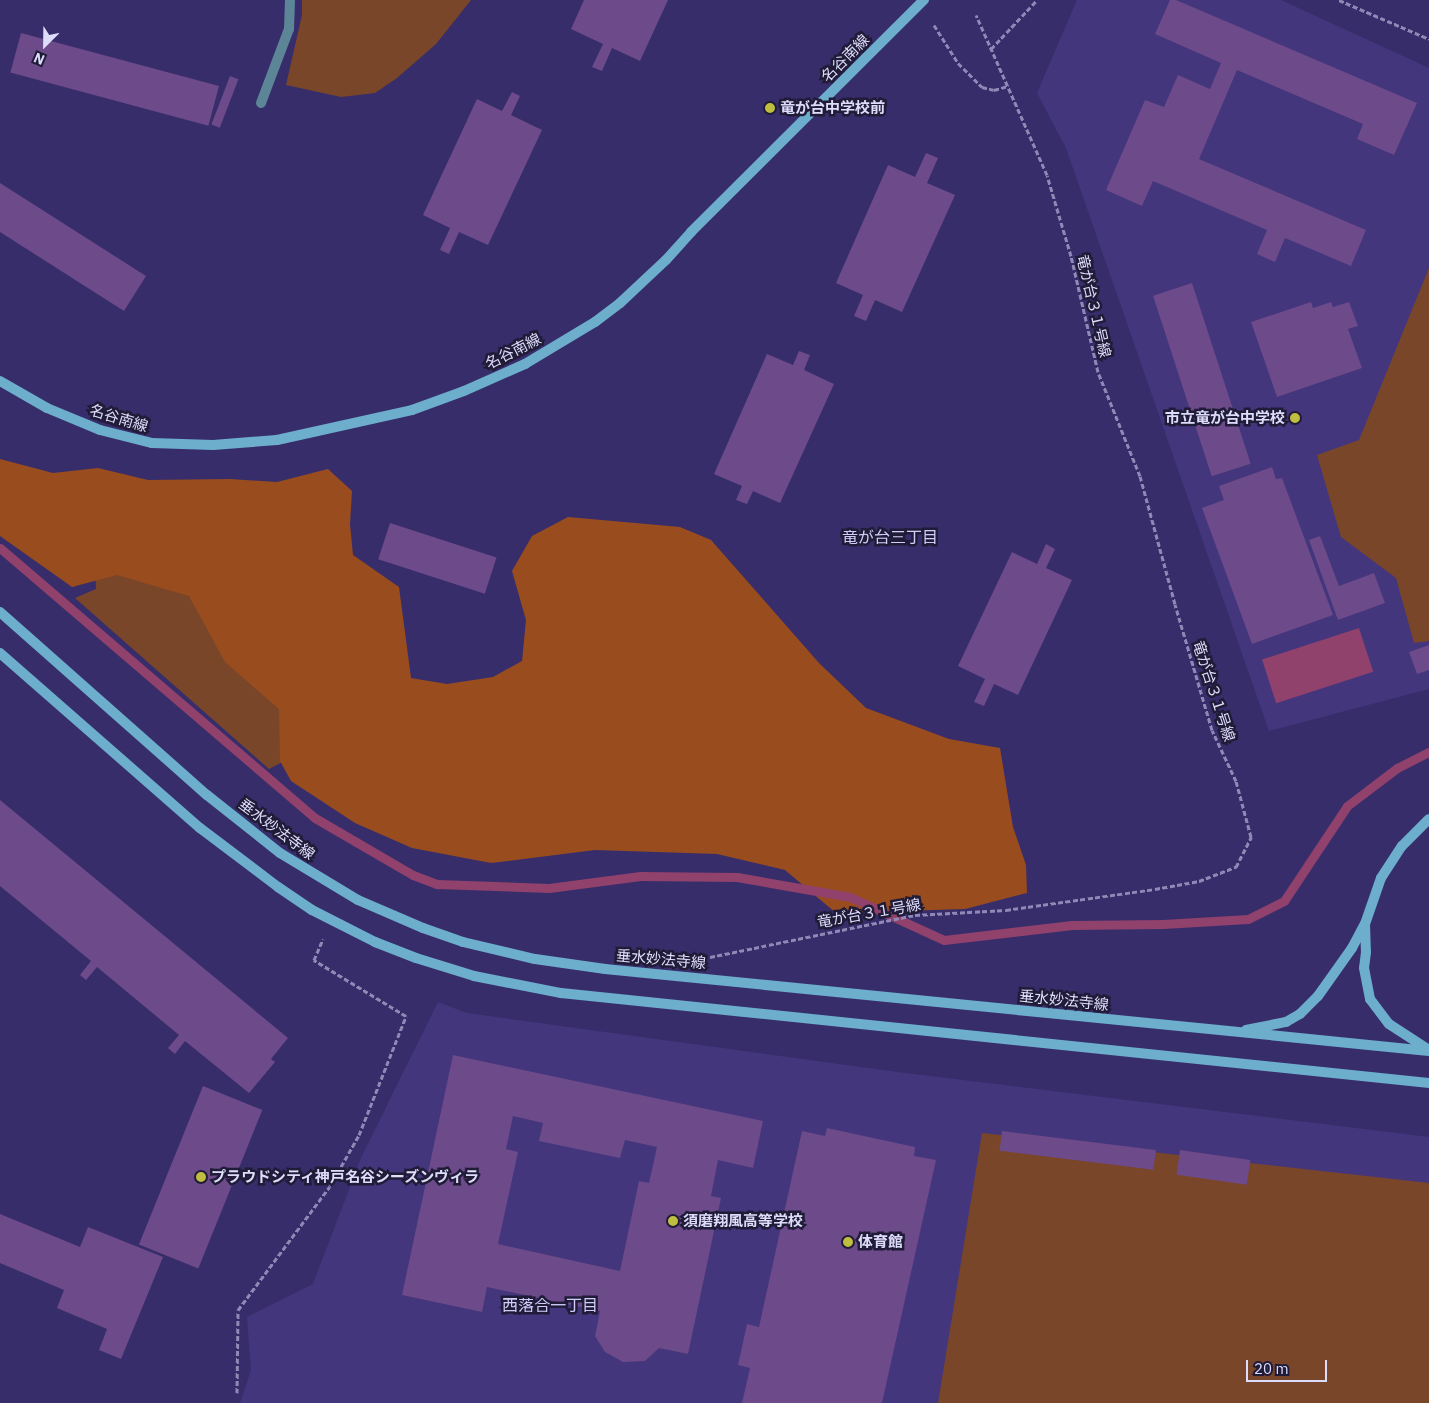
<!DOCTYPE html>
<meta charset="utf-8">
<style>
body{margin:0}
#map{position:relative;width:1429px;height:1403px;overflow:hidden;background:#382d6b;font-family:"IBM Plex Sans","Noto Sans JP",sans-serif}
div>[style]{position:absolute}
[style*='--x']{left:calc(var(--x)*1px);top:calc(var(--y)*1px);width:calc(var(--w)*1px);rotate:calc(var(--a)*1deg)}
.built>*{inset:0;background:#43367c}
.green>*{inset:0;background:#79462a}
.forest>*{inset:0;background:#994c1e}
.water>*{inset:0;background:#90416c;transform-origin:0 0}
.stream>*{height:9px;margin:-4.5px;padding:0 4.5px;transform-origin:4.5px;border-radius:4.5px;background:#90416c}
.building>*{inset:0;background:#6d4a89;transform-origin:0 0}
.path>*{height:3px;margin-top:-1.5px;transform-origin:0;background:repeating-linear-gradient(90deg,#8f89b6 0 5px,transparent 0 7.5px)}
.street>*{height:10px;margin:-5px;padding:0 5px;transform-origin:5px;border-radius:5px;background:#5c8597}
.secondary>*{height:10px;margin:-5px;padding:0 5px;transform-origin:5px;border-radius:5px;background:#6caecc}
.dots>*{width:14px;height:14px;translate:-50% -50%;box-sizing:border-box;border:2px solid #201c38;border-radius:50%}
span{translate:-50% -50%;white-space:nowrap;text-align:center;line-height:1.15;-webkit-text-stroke:5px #201c38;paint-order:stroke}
.street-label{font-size:15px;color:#dedcfb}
.poi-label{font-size:15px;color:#dedcfb;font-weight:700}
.left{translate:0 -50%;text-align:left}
.right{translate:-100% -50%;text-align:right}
.neighbourhood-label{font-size:16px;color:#d0cdfa}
.north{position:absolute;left:20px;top:20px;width:50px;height:50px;-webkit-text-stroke:4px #201c38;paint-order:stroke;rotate:203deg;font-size:14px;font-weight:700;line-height:20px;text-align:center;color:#dedcfb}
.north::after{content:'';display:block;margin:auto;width:18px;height:22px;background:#dedcfb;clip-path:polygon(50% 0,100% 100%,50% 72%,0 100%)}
.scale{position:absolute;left:1246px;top:1360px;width:81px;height:22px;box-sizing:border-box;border:2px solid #dedcfb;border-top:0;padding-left:6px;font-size:15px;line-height:18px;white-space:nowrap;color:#dedcfb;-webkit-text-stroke:4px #201c38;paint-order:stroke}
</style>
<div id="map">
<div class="built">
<i style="clip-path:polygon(1077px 0,1281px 0,1429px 68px,1429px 689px,1269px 731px,1066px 148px,1037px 93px)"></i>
<i style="clip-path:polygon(438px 1002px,467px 1013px,897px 1072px,1429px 1137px,1429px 1403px,240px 1403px,251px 1370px,247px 1317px,313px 1284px,361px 1158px)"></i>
</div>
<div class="green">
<i style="clip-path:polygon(302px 0,471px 0,436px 44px,397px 78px,375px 93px,341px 97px,286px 85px,302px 15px)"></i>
<i style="clip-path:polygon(1429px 268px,1429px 641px,1414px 643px,1396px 578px,1341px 537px,1317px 455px,1359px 440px)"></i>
<i style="clip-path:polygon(95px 558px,210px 571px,293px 701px,296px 755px,269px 769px,75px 598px,96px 589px)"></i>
<i style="clip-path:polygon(982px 1133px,1429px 1183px,1429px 1403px,938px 1403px)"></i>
</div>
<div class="forest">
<i style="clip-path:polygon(0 459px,53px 473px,98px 468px,148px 480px,230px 479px,277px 482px,328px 469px,352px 491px,350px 524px,353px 555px,399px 587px,411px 678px,447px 684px,493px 677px,522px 661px,526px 620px,512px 571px,532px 536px,568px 517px,680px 527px,711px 540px,819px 663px,866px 708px,949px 739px,1000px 748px,1013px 827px,1026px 865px,1027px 893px,965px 909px,836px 913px,785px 870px,717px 854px,595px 850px,491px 863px,412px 848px,355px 823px,291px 781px,280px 761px,279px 709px,225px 662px,189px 596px,117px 575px,72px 587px,0 536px)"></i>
</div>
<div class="water">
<i style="left:1359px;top:628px;width:46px;height:102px;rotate:72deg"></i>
</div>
<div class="stream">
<i style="--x:0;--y:548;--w:415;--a:40.6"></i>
<i style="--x:315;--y:818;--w:113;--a:30.2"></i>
<i style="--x:413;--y:875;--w:26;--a:21"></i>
<i style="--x:437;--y:884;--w:112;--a:2"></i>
<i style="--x:549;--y:888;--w:92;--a:-7.5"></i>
<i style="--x:640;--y:876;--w:97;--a:0.6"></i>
<i style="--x:737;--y:877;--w:115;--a:10"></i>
<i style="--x:850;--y:897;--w:103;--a:24.6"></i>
<i style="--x:944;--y:940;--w:129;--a:-6.7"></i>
<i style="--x:1072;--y:925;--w:91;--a:-0.6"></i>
<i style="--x:1163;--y:924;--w:85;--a:-3.4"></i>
<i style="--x:1248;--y:919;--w:40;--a:-26.6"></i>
<i style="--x:1284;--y:901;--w:114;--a:-56.4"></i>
<i style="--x:1347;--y:806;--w:63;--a:-37.2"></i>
<i style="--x:1397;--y:768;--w:36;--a:-27"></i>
</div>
<div class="building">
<i style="clip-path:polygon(584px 0,668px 0,640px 61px,612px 48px,602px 71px,592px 67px,603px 44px,571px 29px)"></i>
<i style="clip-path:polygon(1170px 0,1176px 0,1417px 103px,1394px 155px,1357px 139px,1363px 124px,1237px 70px,1199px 159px,1366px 230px,1351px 266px,1285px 238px,1275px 262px,1257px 254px,1267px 230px,1153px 181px,1142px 206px,1106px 190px,1145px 100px,1164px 107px,1178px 75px,1210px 89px,1221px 63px,1155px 34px)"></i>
<i style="left:21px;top:33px;width:205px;height:41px;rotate:15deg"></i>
<i style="left:230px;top:76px;width:9px;height:52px;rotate:21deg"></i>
<i style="clip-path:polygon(512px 92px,520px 96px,511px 115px,542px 130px,488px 245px,459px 232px,449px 254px,440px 250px,450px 228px,423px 215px,477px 99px,502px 111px)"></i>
<i style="clip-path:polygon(926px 153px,938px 158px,927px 183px,955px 195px,902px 312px,875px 300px,866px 321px,854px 316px,863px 295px,836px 283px,888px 165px,915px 177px)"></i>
<i style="clip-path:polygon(0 183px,146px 276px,124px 311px,0 232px)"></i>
<i style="left:1192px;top:283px;width:190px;height:41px;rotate:72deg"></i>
<i style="clip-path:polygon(1311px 302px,1313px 308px,1331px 302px,1333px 307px,1349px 302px,1358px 326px,1348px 329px,1362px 368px,1277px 397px,1251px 322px)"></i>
<i style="clip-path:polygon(799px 351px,810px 355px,804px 370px,834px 384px,780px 503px,753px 491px,747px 504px,736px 500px,742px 486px,714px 474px,767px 354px,793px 365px)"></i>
<i style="clip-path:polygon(1272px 467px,1276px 479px,1282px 478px,1333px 615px,1252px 644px,1202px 508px,1224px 500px,1219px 486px)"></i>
<i style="left:390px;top:523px;width:112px;height:38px;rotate:18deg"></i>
<i style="clip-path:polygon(1320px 536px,1339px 586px,1374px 573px,1385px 603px,1338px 620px,1309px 540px)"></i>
<i style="clip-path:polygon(1046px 544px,1055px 549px,1046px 568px,1072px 580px,1018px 695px,994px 684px,984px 706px,974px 702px,985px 679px,958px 666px,1012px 552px,1037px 564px)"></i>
<i style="clip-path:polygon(1429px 645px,1429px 670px,1417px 674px,1409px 652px)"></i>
<i style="clip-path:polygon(0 800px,288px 1038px,271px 1059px,275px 1062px,249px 1093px,185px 1041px,175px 1054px,168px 1048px,179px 1035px,97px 967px,86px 980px,80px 975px,91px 961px,0 886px)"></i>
<i style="clip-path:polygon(evenodd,453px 1055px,763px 1121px,753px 1168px,718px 1160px,711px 1196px,721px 1198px,688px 1354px,659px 1348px,645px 1361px,623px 1362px,605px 1352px,595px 1336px,600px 1311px,487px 1287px,482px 1312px,402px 1295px,453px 1055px,513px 1116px,543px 1123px,539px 1141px,620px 1158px,625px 1140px,657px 1147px,649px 1183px,639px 1181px,620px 1271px,498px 1244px,518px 1152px,506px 1149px,513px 1116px)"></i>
<i style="left:203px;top:1086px;width:64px;height:171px;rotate:22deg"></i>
<i style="clip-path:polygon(827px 1128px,915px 1147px,914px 1156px,936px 1160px,882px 1403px,742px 1403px,750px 1368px,738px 1365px,747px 1324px,759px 1327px,802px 1131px,825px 1136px)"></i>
<i style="left:1002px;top:1131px;width:155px;height:20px;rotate:7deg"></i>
<i style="left:1180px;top:1150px;width:71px;height:25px;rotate:8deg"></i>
<i style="clip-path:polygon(0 1214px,80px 1247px,88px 1227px,163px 1257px,121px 1359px,99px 1350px,107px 1329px,57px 1308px,64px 1290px,0 1263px)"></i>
</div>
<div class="path">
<i style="--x:1339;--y:0;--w:98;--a:23.4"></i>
<i style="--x:934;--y:25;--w:45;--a:57.7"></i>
<i style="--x:958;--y:63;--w:34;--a:45"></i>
<i style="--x:982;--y:87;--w:12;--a:14"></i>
<i style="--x:994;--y:90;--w:15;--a:-16"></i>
<i style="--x:991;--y:49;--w:67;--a:-46.8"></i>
<i style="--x:710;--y:957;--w:209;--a:-11.6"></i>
<i style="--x:915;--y:915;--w:91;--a:-3.1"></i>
<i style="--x:1006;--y:910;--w:150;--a:-8"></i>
<i style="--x:1155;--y:889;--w:45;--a:-10.3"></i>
<i style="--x:1199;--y:881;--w:40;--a:-21"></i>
<i style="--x:1236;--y:867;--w:34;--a:-63"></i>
<i style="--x:1251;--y:837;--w:58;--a:-105"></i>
<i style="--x:1236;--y:781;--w:56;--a:-115.2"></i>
<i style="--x:1212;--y:730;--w:131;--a:-106.4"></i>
<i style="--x:1175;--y:604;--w:133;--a:-105.3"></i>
<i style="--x:1140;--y:476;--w:112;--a:-112"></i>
<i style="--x:1098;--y:372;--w:119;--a:-103.1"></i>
<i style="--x:1071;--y:256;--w:84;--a:-106.5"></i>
<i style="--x:1047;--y:175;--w:175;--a:-113.9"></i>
<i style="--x:237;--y:1393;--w:83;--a:-89.3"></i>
<i style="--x:238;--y:1310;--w:154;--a:-53.4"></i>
<i style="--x:330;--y:1186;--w:59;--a:-60.4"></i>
<i style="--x:359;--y:1135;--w:128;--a:-68.4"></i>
<i style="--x:406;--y:1016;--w:108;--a:-148.7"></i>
<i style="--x:314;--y:960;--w:23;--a:-67"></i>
</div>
<div class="street">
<i style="--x:261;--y:103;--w:79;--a:-69.3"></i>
<i style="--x:289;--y:29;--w:29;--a:-88"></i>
</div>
<div class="secondary">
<i style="--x:0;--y:381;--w:54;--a:29.9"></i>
<i style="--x:47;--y:408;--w:57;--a:22.5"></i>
<i style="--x:100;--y:430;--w:54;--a:14"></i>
<i style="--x:152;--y:443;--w:61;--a:1.9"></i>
<i style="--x:213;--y:445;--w:64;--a:-4.5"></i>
<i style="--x:277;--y:440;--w:138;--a:-12.5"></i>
<i style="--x:412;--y:410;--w:55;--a:-20.1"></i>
<i style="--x:464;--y:391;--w:67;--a:-23.9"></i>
<i style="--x:525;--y:364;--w:82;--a:-31"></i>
<i style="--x:595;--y:322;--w:31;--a:-37"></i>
<i style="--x:620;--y:303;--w:63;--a:-43.1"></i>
<i style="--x:666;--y:260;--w:38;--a:-48"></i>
<i style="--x:691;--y:232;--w:329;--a:-44.9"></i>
<i style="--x:0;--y:612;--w:276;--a:41.5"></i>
<i style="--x:207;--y:795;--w:93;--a:38.5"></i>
<i style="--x:280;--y:853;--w:91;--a:31.1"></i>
<i style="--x:358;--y:900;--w:71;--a:23.3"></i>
<i style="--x:423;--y:928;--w:42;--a:19.3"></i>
<i style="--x:463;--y:942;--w:74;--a:13.3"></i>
<i style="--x:535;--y:959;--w:71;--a:8.1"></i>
<i style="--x:605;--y:969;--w:828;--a:5.68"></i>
<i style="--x:0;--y:653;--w:266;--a:41.2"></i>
<i style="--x:200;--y:828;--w:98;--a:37.1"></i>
<i style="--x:278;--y:887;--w:41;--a:34.1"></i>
<i style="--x:312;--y:910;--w:71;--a:26.9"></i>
<i style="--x:375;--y:942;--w:44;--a:21.3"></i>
<i style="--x:416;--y:958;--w:61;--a:17.2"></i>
<i style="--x:474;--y:976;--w:89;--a:11.1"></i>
<i style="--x:561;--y:993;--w:873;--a:5.92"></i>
<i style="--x:1365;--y:925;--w:27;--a:88"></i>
<i style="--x:1366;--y:952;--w:16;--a:97"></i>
<i style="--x:1364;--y:968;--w:32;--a:79"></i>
<i style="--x:1370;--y:999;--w:31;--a:53"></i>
<i style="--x:1389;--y:1024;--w:48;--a:33"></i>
<i style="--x:1246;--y:1030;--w:41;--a:-11.3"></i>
<i style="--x:1286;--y:1022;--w:16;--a:-30"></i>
<i style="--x:1300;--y:1014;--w:25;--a:-45"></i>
<i style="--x:1318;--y:996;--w:59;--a:-54.7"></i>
<i style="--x:1352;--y:948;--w:27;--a:-62"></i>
<i style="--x:1365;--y:924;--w:49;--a:-70.8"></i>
<i style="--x:1381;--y:878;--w:38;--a:-57"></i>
<i style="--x:1402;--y:846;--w:38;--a:-45"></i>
</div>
<div class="dots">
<i style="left:770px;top:108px;background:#c0be40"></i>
<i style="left:1295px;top:418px;background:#c0be40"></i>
<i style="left:201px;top:1177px;background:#c0be40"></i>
<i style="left:673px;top:1221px;background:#c0be40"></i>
<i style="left:848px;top:1242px;background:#c0be40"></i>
</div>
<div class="street-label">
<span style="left:845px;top:58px;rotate:-45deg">名谷南線</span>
<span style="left:1094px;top:306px;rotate:77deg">竜が台３１号線</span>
<span style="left:513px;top:351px;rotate:-27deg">名谷南線</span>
<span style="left:119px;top:418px;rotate:17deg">名谷南線</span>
<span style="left:1214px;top:691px;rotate:72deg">竜が台３１号線</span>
<span style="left:277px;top:829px;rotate:37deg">垂水妙法寺線</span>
<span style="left:869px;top:913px;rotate:-10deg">竜が台３１号線</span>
<span style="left:661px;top:959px;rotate:5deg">垂水妙法寺線</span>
<span style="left:1064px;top:1000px;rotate:6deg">垂水妙法寺線</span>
</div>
<div class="poi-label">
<span class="left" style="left:780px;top:108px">竜が台中学校前</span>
<span class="right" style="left:1285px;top:418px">市立竜が台中学校</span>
<span class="left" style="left:211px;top:1177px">プラウドシティ神戸名谷シーズンヴィラ</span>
<span class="left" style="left:683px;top:1221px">須磨翔風高等学校</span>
<span class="left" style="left:858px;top:1242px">体育館</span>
</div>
<div class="neighbourhood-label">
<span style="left:890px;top:537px">竜が台三丁目</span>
<span style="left:550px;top:1305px">西落合一丁目</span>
</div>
<div class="north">N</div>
<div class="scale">20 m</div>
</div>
